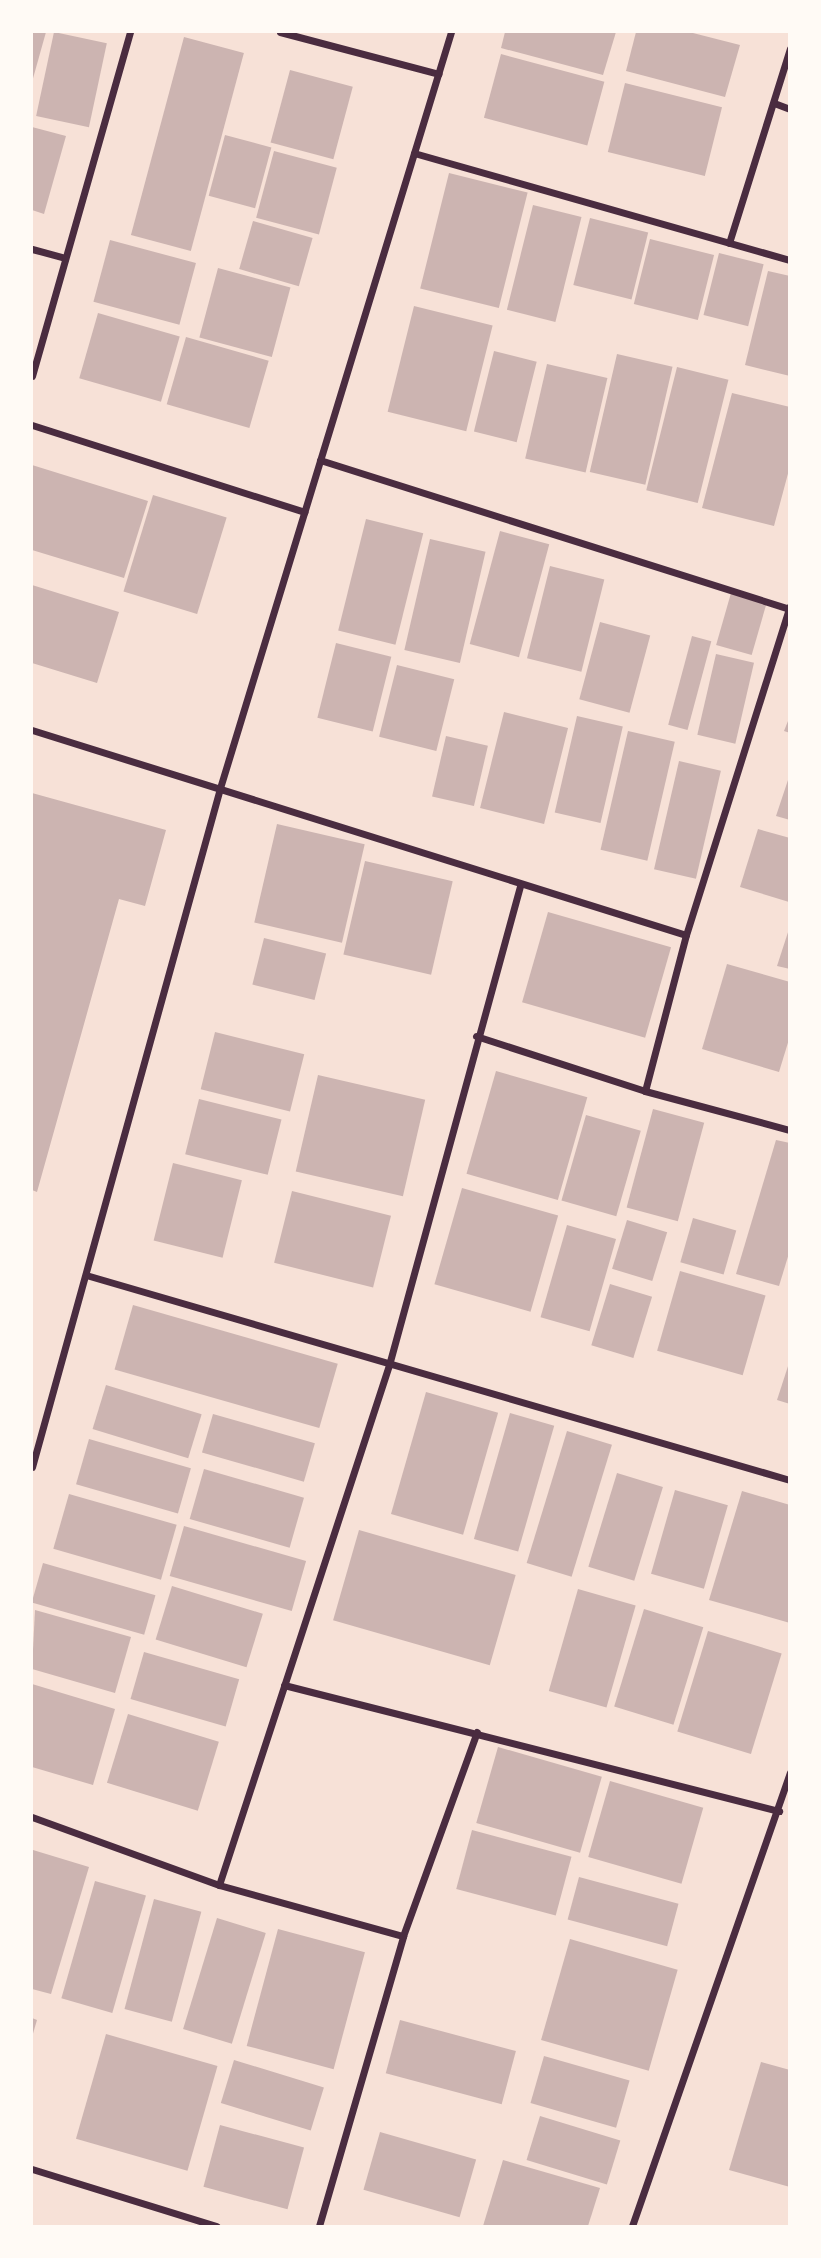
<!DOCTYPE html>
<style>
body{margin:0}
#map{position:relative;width:821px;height:2258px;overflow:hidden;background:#f7e1d7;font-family:"Nunito Sans",sans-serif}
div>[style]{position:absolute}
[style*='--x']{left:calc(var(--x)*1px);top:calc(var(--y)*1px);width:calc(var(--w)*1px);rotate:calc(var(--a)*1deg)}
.building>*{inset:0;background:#ccb4b1;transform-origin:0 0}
.minor>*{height:7px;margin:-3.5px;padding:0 3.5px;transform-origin:3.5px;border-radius:3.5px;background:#4a2c40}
span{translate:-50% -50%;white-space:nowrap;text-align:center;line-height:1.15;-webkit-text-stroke:7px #fffaf5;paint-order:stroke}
.frame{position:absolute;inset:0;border:33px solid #fffaf5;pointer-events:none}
</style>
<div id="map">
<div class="building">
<i style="clip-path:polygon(32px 32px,46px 32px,32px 82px)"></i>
<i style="left:54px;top:32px;width:54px;height:86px;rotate:12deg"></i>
<i style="clip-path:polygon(505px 32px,616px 32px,603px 75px,501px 48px)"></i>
<i style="clip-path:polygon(636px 32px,689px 32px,740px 45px,725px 97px,626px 71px)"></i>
<i style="left:184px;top:37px;width:62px;height:205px;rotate:15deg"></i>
<i style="left:501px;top:54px;width:107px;height:66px;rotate:15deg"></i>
<i style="left:290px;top:70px;width:65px;height:75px;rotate:15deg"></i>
<i style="left:625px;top:83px;width:100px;height:71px;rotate:14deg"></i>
<i style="clip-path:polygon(32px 127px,66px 136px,44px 214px,32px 210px)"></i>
<i style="left:225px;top:135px;width:48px;height:63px;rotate:15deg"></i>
<i style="left:274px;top:151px;width:65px;height:69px;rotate:15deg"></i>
<i style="left:449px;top:173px;width:81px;height:119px;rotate:14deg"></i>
<i style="left:533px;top:205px;width:50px;height:108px;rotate:14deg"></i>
<i style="left:590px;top:218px;width:60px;height:69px;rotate:14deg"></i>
<i style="left:253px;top:221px;width:62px;height:50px;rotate:16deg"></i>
<i style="left:650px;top:239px;width:66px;height:67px;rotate:14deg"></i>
<i style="left:110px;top:240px;width:89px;height:64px;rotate:15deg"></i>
<i style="left:719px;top:253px;width:46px;height:64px;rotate:14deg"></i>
<i style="left:218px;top:268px;width:75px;height:72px;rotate:15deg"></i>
<i style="clip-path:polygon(768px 271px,790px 276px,790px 376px,745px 365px)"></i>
<i style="left:414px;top:306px;width:81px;height:109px;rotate:14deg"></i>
<i style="left:98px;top:313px;width:85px;height:68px;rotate:16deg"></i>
<i style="left:186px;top:337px;width:86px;height:70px;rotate:16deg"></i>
<i style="left:494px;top:351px;width:44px;height:83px;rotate:14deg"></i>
<i style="left:617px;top:354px;width:57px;height:121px;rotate:13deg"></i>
<i style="left:547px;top:364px;width:62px;height:97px;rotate:13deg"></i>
<i style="left:677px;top:367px;width:53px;height:127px;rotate:14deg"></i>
<i style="clip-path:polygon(732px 393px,790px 407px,790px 466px,774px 526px,702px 508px)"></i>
<i style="clip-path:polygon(32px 465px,148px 501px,124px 578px,32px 550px)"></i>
<i style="left:153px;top:495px;width:77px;height:101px;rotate:17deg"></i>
<i style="left:366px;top:519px;width:59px;height:115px;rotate:14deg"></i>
<i style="left:500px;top:531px;width:51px;height:117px;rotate:15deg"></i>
<i style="left:430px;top:539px;width:57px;height:114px;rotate:13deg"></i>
<i style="left:550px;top:566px;width:56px;height:95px;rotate:14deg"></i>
<i style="clip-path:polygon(32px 585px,119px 612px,97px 683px,32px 663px)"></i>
<i style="left:731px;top:593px;width:37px;height:54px;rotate:16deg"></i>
<i style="left:600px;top:622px;width:52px;height:80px;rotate:15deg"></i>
<i style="left:692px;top:636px;width:20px;height:92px;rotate:15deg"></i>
<i style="left:336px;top:643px;width:57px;height:77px;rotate:14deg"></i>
<i style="left:716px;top:654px;width:39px;height:83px;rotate:13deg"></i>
<i style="left:397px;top:665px;width:59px;height:74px;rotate:14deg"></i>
<i style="left:504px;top:712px;width:66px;height:99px;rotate:14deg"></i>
<i style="left:577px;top:716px;width:47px;height:99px;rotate:13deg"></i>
<i style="clip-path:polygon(790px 716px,790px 733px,784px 731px)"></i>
<i style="left:628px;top:731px;width:48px;height:122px;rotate:13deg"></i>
<i style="left:446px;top:736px;width:43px;height:62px;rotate:13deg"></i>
<i style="left:679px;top:761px;width:43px;height:111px;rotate:13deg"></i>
<i style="clip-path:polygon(790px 774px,790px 820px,776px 816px)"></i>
<i style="clip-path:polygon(32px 793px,166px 830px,145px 906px,119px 899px,37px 1192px,32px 1190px)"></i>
<i style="left:277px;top:824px;width:90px;height:101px;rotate:13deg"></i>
<i style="clip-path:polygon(758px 829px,790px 838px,789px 902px,740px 887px)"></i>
<i style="left:365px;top:861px;width:90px;height:96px;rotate:13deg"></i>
<i style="left:548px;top:912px;width:128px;height:94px;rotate:16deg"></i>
<i style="clip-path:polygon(790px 926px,790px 969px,777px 966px)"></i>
<i style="left:264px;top:938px;width:64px;height:48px;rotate:14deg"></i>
<i style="clip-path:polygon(727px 964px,790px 982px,790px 1036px,779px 1072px,702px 1049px)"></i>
<i style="left:215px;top:1032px;width:92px;height:59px;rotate:14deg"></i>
<i style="left:496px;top:1071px;width:95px;height:107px;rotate:16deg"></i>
<i style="left:318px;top:1075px;width:110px;height:99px;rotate:13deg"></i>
<i style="left:199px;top:1099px;width:85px;height:57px;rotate:14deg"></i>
<i style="left:653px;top:1109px;width:53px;height:102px;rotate:15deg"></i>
<i style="left:586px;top:1115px;width:57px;height:89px;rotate:16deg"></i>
<i style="clip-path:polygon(776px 1140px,790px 1143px,790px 1250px,779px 1286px,736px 1274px)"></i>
<i style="left:173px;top:1163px;width:71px;height:80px;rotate:14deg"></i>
<i style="left:462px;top:1188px;width:100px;height:100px;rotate:16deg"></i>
<i style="left:292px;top:1191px;width:102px;height:74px;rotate:14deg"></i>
<i style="left:693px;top:1218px;width:45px;height:46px;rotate:16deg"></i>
<i style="left:627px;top:1220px;width:42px;height:51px;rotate:17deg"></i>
<i style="left:567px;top:1225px;width:51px;height:96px;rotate:16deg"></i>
<i style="left:680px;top:1271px;width:89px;height:83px;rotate:16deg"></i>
<i style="left:610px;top:1284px;width:44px;height:64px;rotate:17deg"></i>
<i style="left:133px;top:1305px;width:213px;height:67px;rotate:16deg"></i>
<i style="clip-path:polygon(790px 1360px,790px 1404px,777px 1400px)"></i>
<i style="left:106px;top:1385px;width:100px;height:46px;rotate:17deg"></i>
<i style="left:426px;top:1392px;width:75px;height:127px;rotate:16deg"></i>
<i style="left:510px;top:1413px;width:46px;height:131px;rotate:16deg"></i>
<i style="left:213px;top:1414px;width:106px;height:40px;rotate:16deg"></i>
<i style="left:567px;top:1431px;width:47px;height:138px;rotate:17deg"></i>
<i style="left:89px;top:1439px;width:106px;height:47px;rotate:16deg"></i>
<i style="left:204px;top:1469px;width:104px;height:52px;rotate:16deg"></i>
<i style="left:617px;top:1473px;width:48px;height:98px;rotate:17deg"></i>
<i style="left:675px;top:1490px;width:55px;height:87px;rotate:16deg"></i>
<i style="clip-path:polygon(742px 1491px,790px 1505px,790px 1623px,709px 1600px)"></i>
<i style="left:69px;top:1494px;width:112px;height:57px;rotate:16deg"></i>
<i style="left:184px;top:1526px;width:127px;height:52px;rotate:16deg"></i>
<i style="left:359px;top:1530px;width:163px;height:94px;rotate:16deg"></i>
<i style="left:43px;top:1563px;width:117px;height:41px;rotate:16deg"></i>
<i style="left:172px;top:1586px;width:95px;height:56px;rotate:17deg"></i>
<i style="left:578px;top:1589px;width:60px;height:106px;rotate:16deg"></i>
<i style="left:644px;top:1609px;width:62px;height:102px;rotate:17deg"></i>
<i style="clip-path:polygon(35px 1610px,131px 1637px,115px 1693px,32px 1669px)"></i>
<i style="left:708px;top:1631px;width:77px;height:105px;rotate:17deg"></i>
<i style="left:144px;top:1652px;width:99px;height:49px;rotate:16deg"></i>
<i style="clip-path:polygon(32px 1684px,115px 1709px,93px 1785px,32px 1767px)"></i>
<i style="left:128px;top:1714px;width:95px;height:72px;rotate:17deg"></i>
<i style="left:498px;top:1747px;width:108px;height:79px;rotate:16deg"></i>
<i style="left:610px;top:1781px;width:97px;height:79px;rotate:16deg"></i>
<i style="left:472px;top:1830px;width:103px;height:61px;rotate:15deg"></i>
<i style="clip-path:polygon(33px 1850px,89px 1867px,51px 1994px,32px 1989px)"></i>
<i style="left:579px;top:1877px;width:103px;height:44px;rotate:15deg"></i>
<i style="left:95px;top:1881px;width:53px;height:122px;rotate:16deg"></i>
<i style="left:154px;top:1899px;width:49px;height:114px;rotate:15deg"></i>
<i style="left:217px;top:1918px;width:51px;height:116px;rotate:17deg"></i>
<i style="left:278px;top:1929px;width:90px;height:121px;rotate:15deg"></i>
<i style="left:570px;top:1939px;width:112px;height:105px;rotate:16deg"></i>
<i style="clip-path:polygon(32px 2018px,37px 2020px,32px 2037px)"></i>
<i style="left:400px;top:2020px;width:120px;height:55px;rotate:15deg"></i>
<i style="left:106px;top:2034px;width:116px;height:109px;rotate:16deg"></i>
<i style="left:544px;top:2056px;width:89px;height:49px;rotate:16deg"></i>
<i style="left:234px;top:2060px;width:94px;height:45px;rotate:17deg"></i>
<i style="clip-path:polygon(761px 2062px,790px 2070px,790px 2187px,729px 2170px)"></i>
<i style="left:540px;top:2116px;width:84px;height:46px;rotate:17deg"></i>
<i style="left:220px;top:2125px;width:87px;height:64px;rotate:15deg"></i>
<i style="left:380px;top:2132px;width:100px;height:60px;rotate:16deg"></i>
<i style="clip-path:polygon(503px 2160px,600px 2188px,588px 2226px,483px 2226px)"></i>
</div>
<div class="minor">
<i style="--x:280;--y:32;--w:164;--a:14.8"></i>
<i style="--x:774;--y:103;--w:17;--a:21"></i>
<i style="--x:414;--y:153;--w:391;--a:15.9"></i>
<i style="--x:729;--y:243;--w:204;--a:-72.6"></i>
<i style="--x:32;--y:249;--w:34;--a:15"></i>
<i style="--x:32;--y:376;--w:358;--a:-74.1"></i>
<i style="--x:32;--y:425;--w:286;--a:17.7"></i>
<i style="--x:320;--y:460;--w:493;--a:17.6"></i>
<i style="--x:32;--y:730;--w:685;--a:17.4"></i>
<i style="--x:476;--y:1036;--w:178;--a:18"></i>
<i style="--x:645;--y:1091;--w:150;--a:15.1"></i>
<i style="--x:645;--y:1091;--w:161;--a:-75.3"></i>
<i style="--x:686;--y:935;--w:345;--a:-72.5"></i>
<i style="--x:86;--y:1275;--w:733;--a:16.24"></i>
<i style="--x:32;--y:1467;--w:705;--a:-74.52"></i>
<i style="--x:220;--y:788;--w:791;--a:-73.01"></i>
<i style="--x:284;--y:1685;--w:511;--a:14.28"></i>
<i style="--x:32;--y:1817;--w:199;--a:20"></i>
<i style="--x:219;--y:1885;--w:191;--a:15.5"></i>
<i style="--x:219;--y:1885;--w:547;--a:-71.9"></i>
<i style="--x:389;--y:1365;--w:497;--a:-74.7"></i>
<i style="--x:32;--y:2169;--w:193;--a:17.2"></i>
<i style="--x:319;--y:2226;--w:302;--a:-73.8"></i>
<i style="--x:403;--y:1936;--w:217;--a:-70.1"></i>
<i style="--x:632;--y:2226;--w:480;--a:-70.8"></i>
</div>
<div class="frame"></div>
</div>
